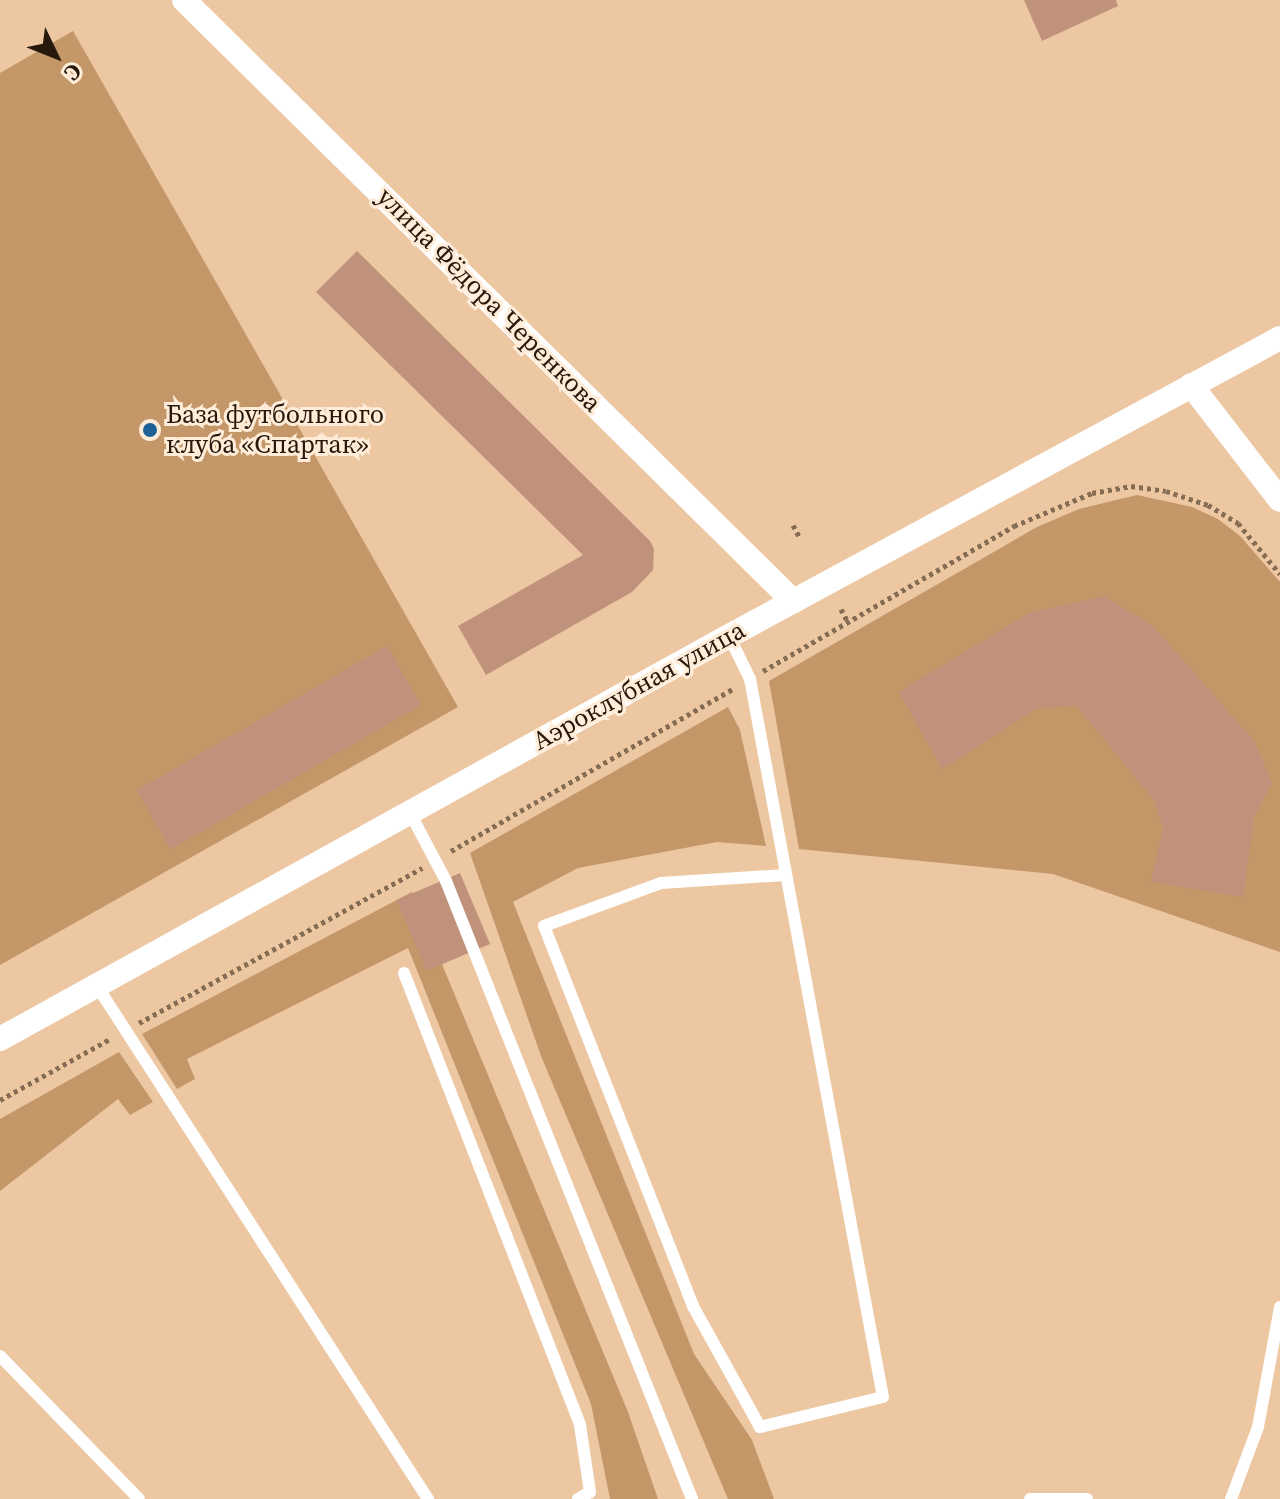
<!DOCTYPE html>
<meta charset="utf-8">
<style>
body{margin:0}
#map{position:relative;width:1280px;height:1499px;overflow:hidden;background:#ecc7a2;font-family:"Source Serif 4",serif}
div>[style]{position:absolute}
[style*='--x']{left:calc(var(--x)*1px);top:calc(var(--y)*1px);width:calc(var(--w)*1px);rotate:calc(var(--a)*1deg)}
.green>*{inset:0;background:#c49769}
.building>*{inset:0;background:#c0927c;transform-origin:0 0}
.path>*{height:5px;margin-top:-2.5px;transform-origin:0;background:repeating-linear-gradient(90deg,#856c53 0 4px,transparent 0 8px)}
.lane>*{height:12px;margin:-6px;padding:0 6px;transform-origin:6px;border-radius:6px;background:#fff}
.street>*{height:24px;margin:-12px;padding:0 12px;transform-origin:12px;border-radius:12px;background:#fff}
.dots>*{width:22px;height:22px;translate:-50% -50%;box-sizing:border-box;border:4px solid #ffecd9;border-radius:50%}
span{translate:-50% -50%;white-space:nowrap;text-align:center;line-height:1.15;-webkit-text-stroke:6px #ffecd9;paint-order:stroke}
.street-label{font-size:26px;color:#26180a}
.poi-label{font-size:26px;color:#26180a}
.left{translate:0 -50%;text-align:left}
.north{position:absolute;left:16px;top:16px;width:80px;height:80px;-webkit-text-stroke:6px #ffecd9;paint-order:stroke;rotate:133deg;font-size:22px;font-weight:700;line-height:32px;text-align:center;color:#26180a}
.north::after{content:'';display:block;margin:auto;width:28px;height:36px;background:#26180a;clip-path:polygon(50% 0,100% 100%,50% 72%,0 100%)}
</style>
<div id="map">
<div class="green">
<i style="clip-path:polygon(73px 31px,458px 707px,0 965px,0 73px)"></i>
<i style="clip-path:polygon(1137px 495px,1192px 507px,1218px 519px,1240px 536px,1280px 582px,1280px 952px,1053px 874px,799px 849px,769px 681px,1037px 527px,1079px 509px)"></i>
<i style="clip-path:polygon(728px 707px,740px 730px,766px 846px,717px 842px,578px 868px,513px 902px,694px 1354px,752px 1440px,774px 1499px,728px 1499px,541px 1056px,470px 853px)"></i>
<i style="clip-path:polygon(412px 892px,628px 1412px,658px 1499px,610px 1499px,591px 1404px,408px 948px,187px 1059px,195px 1079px,177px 1089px,142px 1034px)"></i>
<i style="clip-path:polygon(119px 1052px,153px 1102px,130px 1115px,118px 1099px,0 1191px,0 1119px)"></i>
</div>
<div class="building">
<i style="clip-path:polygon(1024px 0,1116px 0,1118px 6px,1042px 41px)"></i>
<i style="clip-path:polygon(357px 251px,650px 541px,654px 549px,653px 570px,632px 592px,486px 675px,458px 626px,583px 555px,316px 292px)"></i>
<i style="clip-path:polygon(1104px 596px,1153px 626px,1255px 742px,1272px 784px,1254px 816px,1243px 897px,1151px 882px,1163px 828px,1154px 800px,1076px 705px,1036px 709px,942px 769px,899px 692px,1029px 613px)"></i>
<i style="left:387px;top:646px;width:68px;height:289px;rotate:60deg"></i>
<i style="left:460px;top:873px;width:77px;height:69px;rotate:67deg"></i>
</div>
<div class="path">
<i style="--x:793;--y:525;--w:15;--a:62"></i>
<i style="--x:841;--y:609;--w:15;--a:62"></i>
<i style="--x:763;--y:671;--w:290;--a:-30"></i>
<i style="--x:1014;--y:526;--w:85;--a:-22.9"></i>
<i style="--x:1092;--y:493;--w:40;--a:-10"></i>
<i style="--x:1131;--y:486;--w:35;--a:8"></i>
<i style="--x:1166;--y:491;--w:44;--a:18.4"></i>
<i style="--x:1208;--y:505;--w:35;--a:31"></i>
<i style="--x:1238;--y:523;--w:66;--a:50.5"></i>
<i style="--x:451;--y:851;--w:327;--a:-29.9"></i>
<i style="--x:139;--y:1023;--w:323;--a:-28.7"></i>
<i style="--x:0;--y:1100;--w:126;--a:-29"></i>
</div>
<div class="lane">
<i style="--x:729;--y:636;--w:48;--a:64"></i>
<i style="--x:750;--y:679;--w:730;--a:79.51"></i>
<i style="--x:883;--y:1397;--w:127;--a:166.3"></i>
<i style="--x:760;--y:1427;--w:138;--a:-119"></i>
<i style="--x:693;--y:1306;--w:408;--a:-111.4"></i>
<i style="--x:544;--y:926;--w:125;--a:-20.2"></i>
<i style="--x:661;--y:883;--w:125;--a:-3.7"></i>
<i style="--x:410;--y:813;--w:77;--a:62.1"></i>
<i style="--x:446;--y:881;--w:665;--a:68.29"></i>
<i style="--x:404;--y:973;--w:485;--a:68.7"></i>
<i style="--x:580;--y:1425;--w:68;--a:81.5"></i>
<i style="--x:590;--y:1492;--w:14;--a:150"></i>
<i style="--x:97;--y:986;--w:611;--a:57.17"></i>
<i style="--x:0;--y:1356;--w:199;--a:45.8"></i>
<i style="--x:1030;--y:1499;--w:57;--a:0"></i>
<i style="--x:1231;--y:1499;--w:77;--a:-69.4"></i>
<i style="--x:1258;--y:1427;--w:122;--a:-79.6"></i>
</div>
<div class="street">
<i style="--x:184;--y:0;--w:856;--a:44.62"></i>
<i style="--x:1191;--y:385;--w:145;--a:52.3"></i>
<i style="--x:0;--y:1039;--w:833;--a:-28.93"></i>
<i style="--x:729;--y:636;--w:626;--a:-28.41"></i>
</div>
<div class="dots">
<i style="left:150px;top:430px;background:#1e6297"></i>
</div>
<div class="street-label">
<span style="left:489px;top:300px;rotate:45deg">улица Фёдора Черенкова</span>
<span style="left:639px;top:686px;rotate:-29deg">Аэроклубная улица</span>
</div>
<div class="poi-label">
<span class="left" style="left:166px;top:430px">База футбольного<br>клуба «Спартак»</span>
</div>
<div class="north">С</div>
</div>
